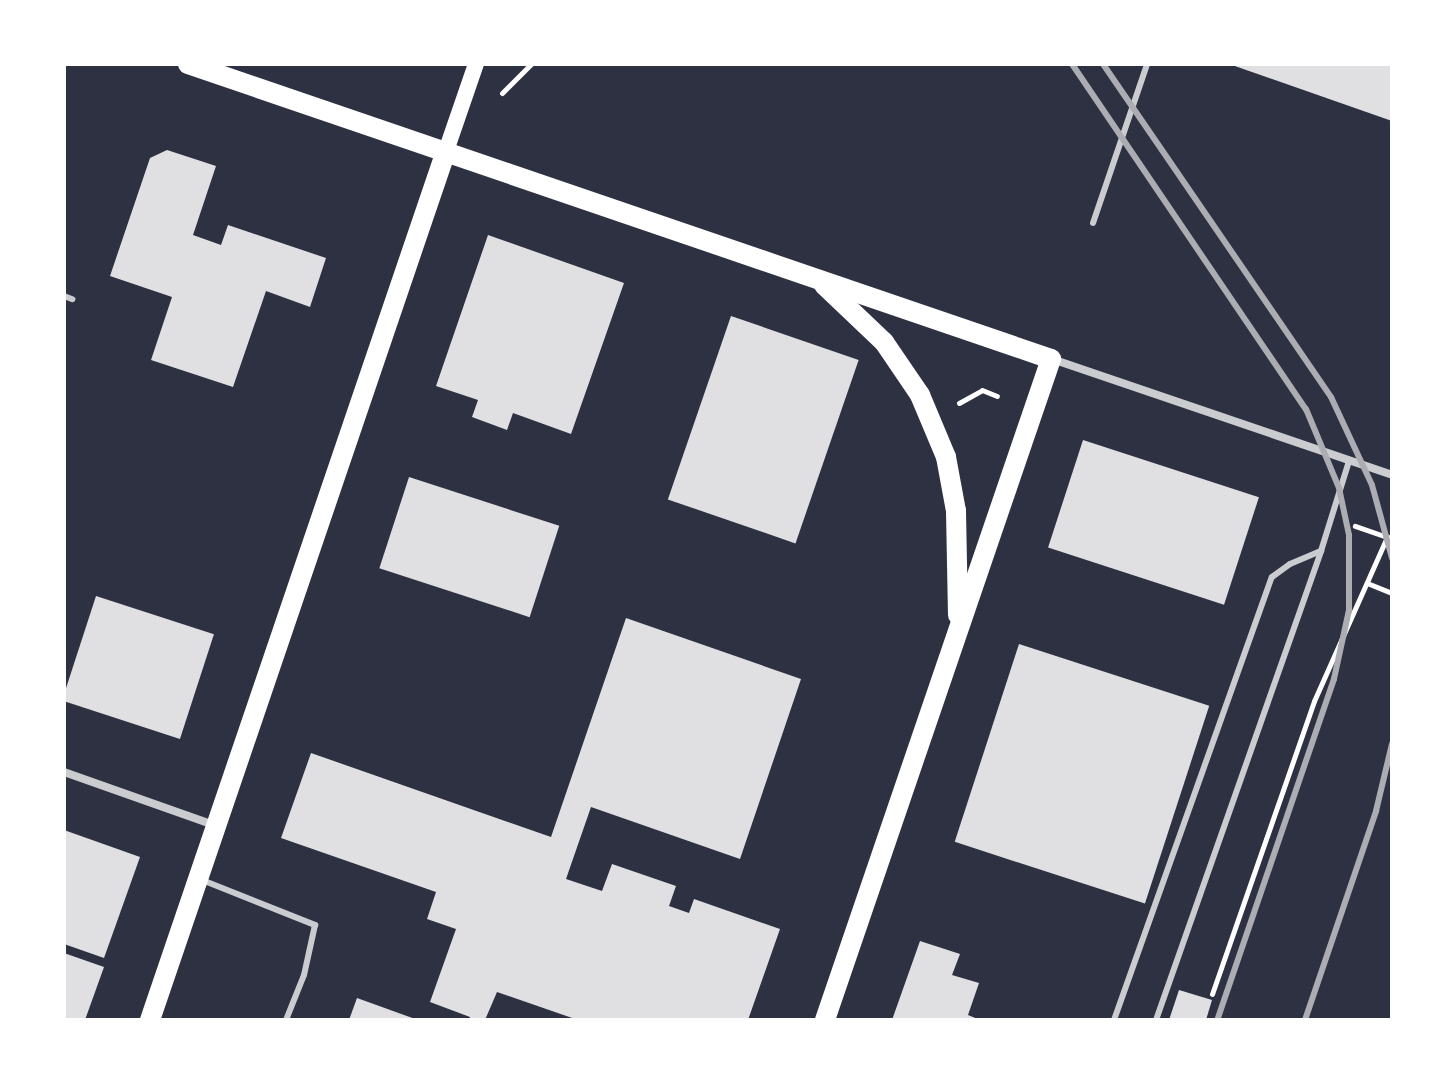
<!DOCTYPE html>
<style>
body{margin:0}
#map{position:relative;width:1456px;height:1084px;overflow:hidden;background:#2d3142;font-family:"Sofia Sans Condensed",sans-serif}
div>[style]{position:absolute}
[style*='--x']{left:calc(var(--x)*1px);top:calc(var(--y)*1px);width:calc(var(--w)*1px);rotate:calc(var(--a)*1deg)}
.building>*{inset:0;background:#e0e0e3;transform-origin:0 0}
.path>*{height:5px;margin:-2.5px;padding:0 2.5px;transform-origin:2.5px;border-radius:2.5px;background:#fff}
.service>*{height:6px;margin:-3px;padding:0 3px;transform-origin:3px;border-radius:3px;background:#caccd0}
.minor>*{height:8px;margin:-4px;padding:0 4px;transform-origin:4px;border-radius:4px;background:#caccd0}
.secondary>*{height:16px;margin:-8px;padding:0 8px;transform-origin:8px;border-radius:8px;background:#fff}
.primary>*{height:20px;margin:-10px;padding:0 10px;transform-origin:10px;border-radius:10px;background:#fff}
.rail>*{height:6px;margin:-3px;padding:0 3px;transform-origin:3px;border-radius:3px;background:#abadb3}
span{translate:-50% -50%;white-space:nowrap;text-align:center;line-height:1.15;-webkit-text-stroke:8px #fff;paint-order:stroke}
.frame{position:absolute;inset:0;border:66px solid #fff;pointer-events:none}
</style>
<div id="map">
<div class="building">
<i style="clip-path:polygon(1229px 64px,1392px 64px,1392px 121px)"></i>
<i style="clip-path:polygon(167px 150px,216px 166px,193px 235px,221px 245px,228px 225px,326px 258px,310px 307px,266px 291px,233px 387px,151px 360px,172px 297px,110px 276px,150px 158px)"></i>
<i style="clip-path:polygon(488px 235px,624px 283px,571px 434px,513px 413px,507px 430px,472px 417px,478px 400px,436px 386px)"></i>
<i style="left:731px;top:316px;width:135px;height:194px;rotate:19deg"></i>
<i style="left:1083px;top:440px;width:185px;height:113px;rotate:18deg"></i>
<i style="left:409px;top:477px;width:158px;height:96px;rotate:18deg"></i>
<i style="left:96px;top:596px;width:124px;height:110px;rotate:18deg"></i>
<i style="clip-path:polygon(626px 618px,801px 679px,740px 859px,591px 807px,566px 879px,602px 891px,612px 864px,676px 886px,669px 906px,689px 913px,694px 899px,780px 929px,748px 1020px,578px 1020px,497px 992px,485px 1020px,469px 1020px,470px 1017px,430px 1002px,456px 929px,427px 919px,436px 892px,281px 838px,311px 753px,551px 837px)"></i>
<i style="left:1019px;top:644px;width:200px;height:208px;rotate:18deg"></i>
<i style="clip-path:polygon(64px 830px,140px 857px,104px 958px,64px 944px)"></i>
<i style="clip-path:polygon(920px 941px,960px 954px,952px 975px,979px 983px,968px 1015px,980px 1020px,892px 1020px)"></i>
<i style="clip-path:polygon(64px 953px,104px 967px,85px 1020px,64px 1020px)"></i>
<i style="clip-path:polygon(1179px 990px,1212px 1000px,1206px 1020px,1169px 1020px)"></i>
<i style="clip-path:polygon(357px 998px,418px 1020px,349px 1020px)"></i>
</div>
<div class="path">
<i style="--x:502;--y:93;--w:41;--a:-45"></i>
<i style="--x:959;--y:403;--w:26;--a:-29"></i>
<i style="--x:982;--y:390;--w:16;--a:22"></i>
<i style="--x:1367;--y:583;--w:27;--a:22"></i>
<i style="--x:1212;--y:994;--w:310;--a:-70.8"></i>
<i style="--x:1314;--y:701;--w:180;--a:-66"></i>
<i style="--x:1387;--y:537;--w:34;--a:-161"></i>
</div>
<div class="service">
<i style="--x:1093;--y:223;--w:168;--a:-71.2"></i>
<i style="--x:64;--y:296;--w:9;--a:21"></i>
<i style="--x:202;--y:880;--w:122;--a:21.7"></i>
<i style="--x:315;--y:925;--w:51;--a:102.4"></i>
<i style="--x:304;--y:975;--w:48;--a:111.8"></i>
<i style="--x:1114;--y:1020;--w:470;--a:-70.4"></i>
<i style="--x:1272;--y:577;--w:22;--a:-36"></i>
<i style="--x:1290;--y:564;--w:34;--a:-23"></i>
<i style="--x:1156;--y:1020;--w:497;--a:-70.6"></i>
<i style="--x:1321;--y:551;--w:94;--a:-72.7"></i>
</div>
<div class="minor">
<i style="--x:1052;--y:359;--w:359;--a:18.8"></i>
<i style="--x:64;--y:772;--w:159;--a:19.5"></i>
</div>
<div class="secondary">
<i style="--x:446;--y:151;--w:92;--a:-71"></i>
</div>
<div class="primary">
<i style="--x:188;--y:64;--w:912;--a:18.87"></i>
<i style="--x:1051;--y:359;--w:699;--a:108.88"></i>
<i style="--x:824;--y:285;--w:83;--a:43.5"></i>
<i style="--x:884;--y:342;--w:64;--a:55.8"></i>
<i style="--x:920;--y:395;--w:67;--a:67.2"></i>
<i style="--x:946;--y:457;--w:55;--a:79.5"></i>
<i style="--x:956;--y:511;--w:104;--a:88.9"></i>
<i style="--x:150;--y:1020;--w:918;--a:-71.19"></i>
</div>
<div class="rail">
<i style="--x:1072;--y:64;--w:417;--a:55.9"></i>
<i style="--x:1306;--y:409;--w:86;--a:67.3"></i>
<i style="--x:1339;--y:488;--w:48;--a:78"></i>
<i style="--x:1349;--y:535;--w:75;--a:90"></i>
<i style="--x:1349;--y:610;--w:71;--a:102.3"></i>
<i style="--x:1334;--y:679;--w:361;--a:108.9"></i>
<i style="--x:1103;--y:64;--w:404;--a:55.6"></i>
<i style="--x:1331;--y:397;--w:97;--a:65"></i>
<i style="--x:1372;--y:485;--w:76;--a:74.7"></i>
<i style="--x:1305;--y:1020;--w:221;--a:-71.2"></i>
<i style="--x:1376;--y:811;--w:69;--a:-76.6"></i>
</div>
<div class="frame"></div>
</div>
